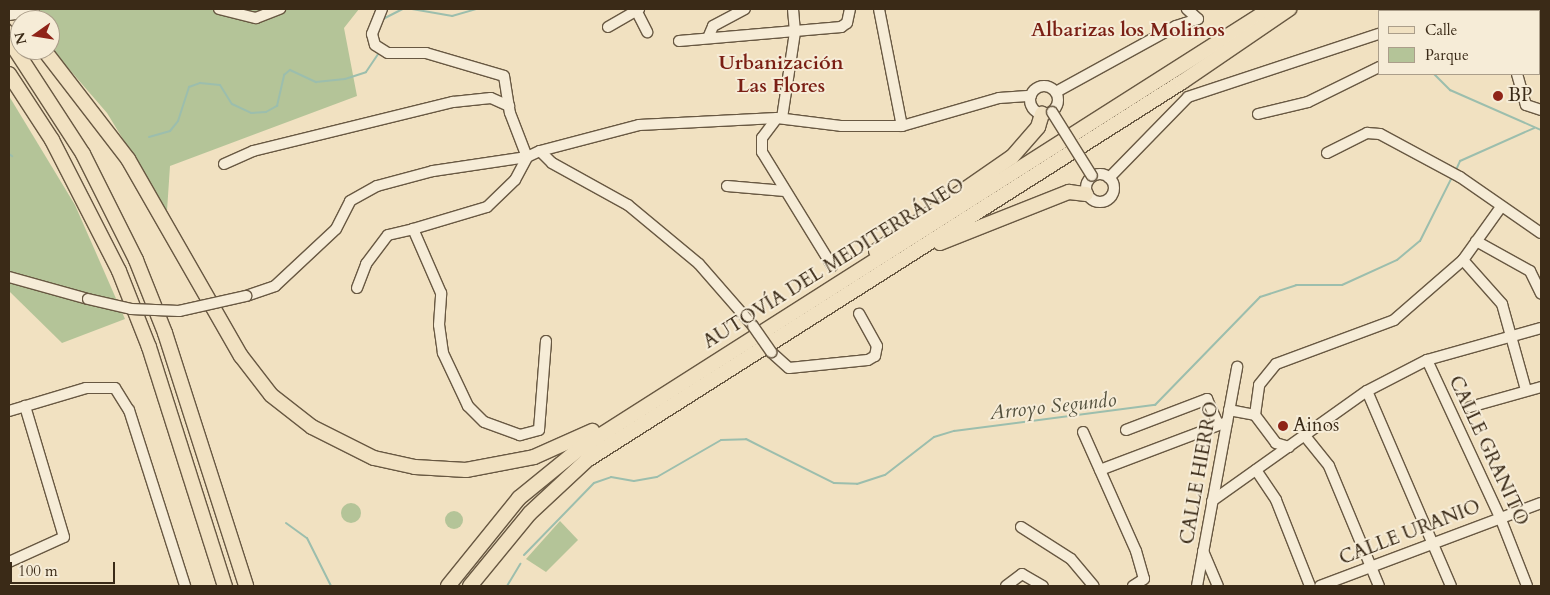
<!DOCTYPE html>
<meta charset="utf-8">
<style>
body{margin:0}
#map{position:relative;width:1550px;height:595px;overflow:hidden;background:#f1e1c1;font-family:Cardo,serif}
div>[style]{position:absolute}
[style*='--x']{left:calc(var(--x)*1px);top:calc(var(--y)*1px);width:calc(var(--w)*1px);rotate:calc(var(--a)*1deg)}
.green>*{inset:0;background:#b4c498}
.round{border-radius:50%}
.stream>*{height:2px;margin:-1px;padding:0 1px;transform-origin:1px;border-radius:1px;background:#9cbead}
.roads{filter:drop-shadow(1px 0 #685842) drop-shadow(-1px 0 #685842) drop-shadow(0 1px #685842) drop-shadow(0 -1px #685842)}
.minor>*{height:10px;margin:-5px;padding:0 5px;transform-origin:5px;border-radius:5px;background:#f6ecd7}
.minor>.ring{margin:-5px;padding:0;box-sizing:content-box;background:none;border:10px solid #f6ecd7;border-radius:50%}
.major>*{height:12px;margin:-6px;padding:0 6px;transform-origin:6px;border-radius:6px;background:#f1e1c1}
.highway>*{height:14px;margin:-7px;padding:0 7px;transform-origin:7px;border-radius:7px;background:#f1e1c1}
.bridges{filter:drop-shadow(1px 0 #685842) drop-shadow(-1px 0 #685842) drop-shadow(0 1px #685842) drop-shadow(0 -1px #685842)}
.minor-bridge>*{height:10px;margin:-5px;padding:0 5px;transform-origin:5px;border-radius:5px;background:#f6ecd7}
.dots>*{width:14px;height:14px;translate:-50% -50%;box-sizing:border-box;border:2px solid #f6ecd7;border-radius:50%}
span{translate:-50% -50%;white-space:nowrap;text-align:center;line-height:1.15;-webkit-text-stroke:4px #f6ecd7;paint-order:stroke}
.poi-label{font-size:19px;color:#3a2a17}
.left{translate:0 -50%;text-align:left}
.street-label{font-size:19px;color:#3a2a17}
.neighbourhood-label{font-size:20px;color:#7a1f14;font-weight:700}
.water-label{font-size:20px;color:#524f3c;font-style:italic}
.frame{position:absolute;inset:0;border:10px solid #3a2a17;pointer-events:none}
.legend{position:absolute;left:1378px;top:10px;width:162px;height:65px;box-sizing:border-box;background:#f6ecd7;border:1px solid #ab9e8a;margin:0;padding:6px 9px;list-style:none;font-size:15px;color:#3a2a17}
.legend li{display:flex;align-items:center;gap:10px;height:25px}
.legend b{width:25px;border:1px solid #ab9e8a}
.north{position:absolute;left:10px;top:10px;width:50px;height:50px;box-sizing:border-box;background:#f6ecd7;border:1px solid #ab9e8a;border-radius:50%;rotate:257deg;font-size:14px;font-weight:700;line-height:20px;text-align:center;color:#3a2a17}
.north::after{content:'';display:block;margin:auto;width:18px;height:22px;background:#8f2418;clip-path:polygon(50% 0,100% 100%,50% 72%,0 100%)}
.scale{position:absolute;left:10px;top:562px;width:105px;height:22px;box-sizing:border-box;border:2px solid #3a2a17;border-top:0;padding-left:6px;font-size:15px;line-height:18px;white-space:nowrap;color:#3a2a17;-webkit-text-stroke:4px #f6ecd7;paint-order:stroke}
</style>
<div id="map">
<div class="green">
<i style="clip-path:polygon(15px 9px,359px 9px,344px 28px,357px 96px,170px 166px,167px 211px,107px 113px,50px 47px,50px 20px,26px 20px)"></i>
<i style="clip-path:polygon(9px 96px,75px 205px,125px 319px,62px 343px,9px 291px)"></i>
<i class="round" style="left:341px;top:503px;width:20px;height:20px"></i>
<i class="round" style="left:445px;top:511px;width:18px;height:18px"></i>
<i style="clip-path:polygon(560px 521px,578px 540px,546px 572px,526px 559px)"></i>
</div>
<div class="stream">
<i style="--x:412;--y:9;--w:41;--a:9.9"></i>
<i style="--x:452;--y:16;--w:25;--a:-16"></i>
<i style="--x:383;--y:19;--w:22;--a:-27"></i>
<i style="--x:1434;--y:74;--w:23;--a:45"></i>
<i style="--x:1450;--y:90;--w:99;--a:23.7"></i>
<i style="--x:149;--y:137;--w:22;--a:-16"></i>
<i style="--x:170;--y:131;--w:13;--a:-51"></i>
<i style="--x:178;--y:121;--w:36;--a:-72"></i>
<i style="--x:189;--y:87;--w:12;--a:-20"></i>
<i style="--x:200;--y:83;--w:20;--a:6"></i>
<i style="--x:220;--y:85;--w:22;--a:58"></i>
<i style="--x:232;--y:104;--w:21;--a:25"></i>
<i style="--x:251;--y:113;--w:15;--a:-4"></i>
<i style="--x:266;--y:112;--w:13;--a:-29"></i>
<i style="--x:277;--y:106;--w:32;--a:-77"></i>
<i style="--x:284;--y:75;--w:8;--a:-40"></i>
<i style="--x:290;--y:70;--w:29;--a:25"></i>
<i style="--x:316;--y:82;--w:29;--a:-6"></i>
<i style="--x:345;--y:79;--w:22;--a:-18"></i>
<i style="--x:366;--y:72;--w:22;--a:-56"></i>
<i style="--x:9;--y:154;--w:4;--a:34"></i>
<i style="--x:1456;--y:170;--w:10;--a:-66"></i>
<i style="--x:1460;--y:161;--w:81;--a:-24"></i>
<i style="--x:286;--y:523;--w:26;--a:36"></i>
<i style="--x:307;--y:538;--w:54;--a:63.4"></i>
<i style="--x:524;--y:555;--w:100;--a:-45.8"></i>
<i style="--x:594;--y:483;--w:18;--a:-19"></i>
<i style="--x:611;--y:477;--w:23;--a:10"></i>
<i style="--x:634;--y:481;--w:23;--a:-10"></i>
<i style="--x:657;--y:477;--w:74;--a:-30"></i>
<i style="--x:721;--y:440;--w:25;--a:-2"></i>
<i style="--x:746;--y:439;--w:98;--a:26.6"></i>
<i style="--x:834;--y:483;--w:23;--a:2"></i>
<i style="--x:857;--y:484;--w:29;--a:-18"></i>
<i style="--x:885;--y:475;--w:62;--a:-37.8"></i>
<i style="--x:934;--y:437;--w:21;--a:-17"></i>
<i style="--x:954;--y:431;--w:203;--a:-7.4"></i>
<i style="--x:1155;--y:405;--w:151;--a:-45.8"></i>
<i style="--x:1260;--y:297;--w:38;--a:-18"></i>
<i style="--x:1296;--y:285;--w:46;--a:0"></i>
<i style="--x:1342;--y:285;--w:60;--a:-24.4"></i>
<i style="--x:1397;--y:260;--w:30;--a:-40"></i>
<i style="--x:1420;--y:241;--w:72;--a:-63.4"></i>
<i style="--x:507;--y:586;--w:26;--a:-59"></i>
</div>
<div class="roads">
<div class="minor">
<i style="--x:219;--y:9;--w:38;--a:14"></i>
<i style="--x:256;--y:18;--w:26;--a:-21"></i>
<i style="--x:382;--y:9;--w:27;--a:112"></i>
<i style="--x:372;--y:34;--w:11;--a:75"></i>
<i style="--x:375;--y:45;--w:15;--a:32"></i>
<i style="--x:388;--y:53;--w:38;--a:0"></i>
<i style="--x:426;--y:53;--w:81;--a:16.4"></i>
<i style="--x:504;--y:76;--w:37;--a:81"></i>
<i style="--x:510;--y:113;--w:47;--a:68.9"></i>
<i style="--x:879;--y:9;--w:119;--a:78.9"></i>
<i style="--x:1506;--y:9;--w:2;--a:90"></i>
<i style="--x:636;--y:10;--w:25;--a:63"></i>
<i style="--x:1416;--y:11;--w:4;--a:-34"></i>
<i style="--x:608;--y:27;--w:36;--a:-30"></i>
<i style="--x:708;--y:38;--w:13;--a:-67"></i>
<i style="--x:713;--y:26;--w:36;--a:-28"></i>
<i style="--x:679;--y:41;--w:163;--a:-4.9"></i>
<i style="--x:841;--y:27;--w:7;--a:-34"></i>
<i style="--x:847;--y:23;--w:14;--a:-78"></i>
<i style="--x:1517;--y:74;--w:32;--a:74"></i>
<i style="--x:1526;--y:105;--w:16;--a:18"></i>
<i class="ring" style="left:1030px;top:86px;width:18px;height:18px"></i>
<i style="--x:1056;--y:92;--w:137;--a:-28.8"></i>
<i style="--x:1176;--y:26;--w:23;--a:-18"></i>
<i style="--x:1198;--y:19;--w:15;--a:-138"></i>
<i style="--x:1258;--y:114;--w:51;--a:-13.5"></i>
<i style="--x:1308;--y:102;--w:79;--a:-26.2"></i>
<i style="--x:777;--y:118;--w:25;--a:127"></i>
<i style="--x:762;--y:138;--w:14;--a:90"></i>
<i style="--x:762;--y:152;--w:134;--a:58.4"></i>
<i style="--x:782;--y:118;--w:87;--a:-81.4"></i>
<i style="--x:795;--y:32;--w:23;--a:-95"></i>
<i style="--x:540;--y:151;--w:17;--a:45"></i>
<i style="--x:552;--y:163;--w:87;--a:28.9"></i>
<i style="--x:628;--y:205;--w:92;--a:39.7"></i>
<i style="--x:699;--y:264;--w:82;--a:48.9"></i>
<i style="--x:1327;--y:153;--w:45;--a:-26.6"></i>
<i style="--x:1367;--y:133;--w:13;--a:4"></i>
<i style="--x:1380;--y:134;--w:91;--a:28.3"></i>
<i style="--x:1460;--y:177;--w:98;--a:34.7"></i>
<i style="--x:224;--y:164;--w:32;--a:-24"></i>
<i style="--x:253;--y:151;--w:206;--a:-13.8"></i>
<i style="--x:453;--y:102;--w:38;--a:-6"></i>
<i style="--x:491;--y:98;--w:20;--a:24"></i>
<i class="ring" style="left:1086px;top:174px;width:18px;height:18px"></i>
<i style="--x:1109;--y:178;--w:113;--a:-45.7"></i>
<i style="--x:1188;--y:97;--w:201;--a:-18.3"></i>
<i style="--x:727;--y:186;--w:58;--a:4.9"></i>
<i style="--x:1476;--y:241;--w:62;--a:29.1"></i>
<i style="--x:1530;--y:271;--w:25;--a:64"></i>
<i style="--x:1463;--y:260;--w:59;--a:48.4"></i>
<i style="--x:1502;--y:304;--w:89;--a:74.4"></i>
<i style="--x:9;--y:277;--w:82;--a:15.6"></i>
<i style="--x:357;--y:288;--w:26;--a:-69"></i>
<i style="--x:366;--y:264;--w:36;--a:-53"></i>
<i style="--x:388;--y:235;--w:26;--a:-13"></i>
<i style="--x:246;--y:296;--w:31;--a:-19"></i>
<i style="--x:275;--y:286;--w:83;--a:-43.1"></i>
<i style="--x:336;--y:229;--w:31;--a:-63"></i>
<i style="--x:350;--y:201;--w:31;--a:-29"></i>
<i style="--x:377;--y:186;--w:58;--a:-15"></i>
<i style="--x:433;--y:171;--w:95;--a:-8.5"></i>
<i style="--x:546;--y:341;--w:89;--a:94.5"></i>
<i style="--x:539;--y:430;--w:20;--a:165"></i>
<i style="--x:520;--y:435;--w:38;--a:-160"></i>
<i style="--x:484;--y:422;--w:23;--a:-135"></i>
<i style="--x:468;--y:406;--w:59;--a:-115.3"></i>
<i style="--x:443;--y:353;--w:28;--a:-98"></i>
<i style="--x:439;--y:325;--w:32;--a:-86"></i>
<i style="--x:441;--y:293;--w:70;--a:-113.6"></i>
<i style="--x:413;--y:229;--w:77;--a:-16.6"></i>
<i style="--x:487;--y:207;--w:39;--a:-44"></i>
<i style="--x:515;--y:180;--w:26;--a:-62"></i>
<i style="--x:527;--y:157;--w:14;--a:-25"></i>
<i style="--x:540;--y:151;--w:102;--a:-14.7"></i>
<i style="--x:639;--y:125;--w:138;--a:-2.9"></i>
<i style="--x:777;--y:118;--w:64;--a:7.1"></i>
<i style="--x:841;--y:126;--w:61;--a:0"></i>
<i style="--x:902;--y:126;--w:101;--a:-16.1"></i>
<i style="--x:999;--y:98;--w:32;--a:-4"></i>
<i style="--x:771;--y:352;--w:24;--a:42"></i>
<i style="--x:789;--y:368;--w:79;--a:-5.8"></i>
<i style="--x:868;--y:360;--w:8;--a:-30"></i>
<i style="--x:875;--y:356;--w:10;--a:-79"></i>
<i style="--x:877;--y:346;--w:37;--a:-119"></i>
<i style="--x:1427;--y:360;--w:173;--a:65.1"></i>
<i style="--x:1500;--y:517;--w:74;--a:68.6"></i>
<i style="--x:1367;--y:391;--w:212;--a:66.7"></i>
<i style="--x:1470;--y:407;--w:74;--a:-15.7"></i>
<i style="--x:1229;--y:410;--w:26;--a:11"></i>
<i style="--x:9;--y:411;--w:80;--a:-16.6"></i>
<i style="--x:86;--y:388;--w:29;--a:0"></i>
<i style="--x:115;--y:388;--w:26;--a:58"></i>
<i style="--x:129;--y:410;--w:185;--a:72.3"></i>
<i style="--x:1126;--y:430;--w:87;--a:-20.9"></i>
<i style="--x:1207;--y:399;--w:27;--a:66"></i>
<i style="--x:1083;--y:432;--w:130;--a:66"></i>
<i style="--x:1136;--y:551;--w:29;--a:74"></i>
<i style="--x:1144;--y:579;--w:13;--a:148"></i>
<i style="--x:1305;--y:436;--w:38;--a:51"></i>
<i style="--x:1329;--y:466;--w:130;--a:67.4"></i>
<i style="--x:1289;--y:447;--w:14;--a:-163"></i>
<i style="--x:1276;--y:443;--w:35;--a:-127"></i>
<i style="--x:1255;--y:415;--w:30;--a:-82"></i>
<i style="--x:1259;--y:385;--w:27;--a:-51"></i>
<i style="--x:1276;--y:364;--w:126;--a:-20.4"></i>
<i style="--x:1394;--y:320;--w:91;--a:-41"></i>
<i style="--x:1463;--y:260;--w:65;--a:-54.4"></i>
<i style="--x:1100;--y:470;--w:136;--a:-20.7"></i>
<i style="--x:1256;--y:470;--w:36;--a:56"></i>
<i style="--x:1276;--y:500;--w:92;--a:68.4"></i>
<i style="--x:1212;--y:501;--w:190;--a:-35.4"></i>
<i style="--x:1367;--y:391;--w:68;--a:-27.3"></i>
<i style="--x:1427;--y:360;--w:118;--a:-15.7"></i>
<i style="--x:1021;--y:527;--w:59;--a:32.6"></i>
<i style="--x:1071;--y:559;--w:35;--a:50"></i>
<i style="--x:1203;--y:551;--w:38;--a:67"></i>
<i style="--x:9;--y:562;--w:60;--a:-24.4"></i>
<i style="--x:64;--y:537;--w:137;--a:-106.6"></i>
<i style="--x:1006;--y:586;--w:20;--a:-37"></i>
<i style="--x:1022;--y:574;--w:24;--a:30"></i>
<i style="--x:1197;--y:586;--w:223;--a:-79.6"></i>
<i style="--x:1320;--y:586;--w:236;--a:-20.6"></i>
</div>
<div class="major">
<i style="--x:1539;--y:9;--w:10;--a:79"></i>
<i style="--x:1539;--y:44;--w:12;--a:81"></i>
</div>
<div class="highway">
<i style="--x:9;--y:12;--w:16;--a:47"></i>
<i style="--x:9;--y:40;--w:136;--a:57"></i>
<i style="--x:83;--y:154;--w:119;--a:63.4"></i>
<i style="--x:136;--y:260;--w:79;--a:68.3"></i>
<i style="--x:165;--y:333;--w:266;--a:72.2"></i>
<i style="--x:44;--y:50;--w:138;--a:52.4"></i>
<i style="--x:128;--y:159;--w:227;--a:60.2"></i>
<i style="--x:241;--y:356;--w:49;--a:52.4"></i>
<i style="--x:271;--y:395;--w:52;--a:38"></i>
<i style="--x:312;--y:427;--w:69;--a:26.6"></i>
<i style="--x:374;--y:458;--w:42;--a:12.4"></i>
<i style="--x:415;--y:467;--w:51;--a:3.4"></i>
<i style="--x:466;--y:470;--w:69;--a:-10.8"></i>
<i style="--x:534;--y:457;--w:64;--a:-24.1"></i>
<i style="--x:9;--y:74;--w:79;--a:56.9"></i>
<i style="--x:52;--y:140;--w:147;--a:62.9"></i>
<i style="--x:119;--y:271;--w:82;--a:68.5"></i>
<i style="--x:149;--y:347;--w:251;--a:72.4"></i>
<i style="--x:940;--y:243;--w:139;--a:-21.6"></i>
<i style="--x:1069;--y:192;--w:17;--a:7"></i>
<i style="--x:876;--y:251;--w:165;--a:-34.7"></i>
<i style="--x:1012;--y:157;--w:40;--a:-49"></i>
<i style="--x:1038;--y:127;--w:14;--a:-73"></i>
<i style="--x:448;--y:586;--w:113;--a:-51.1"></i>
<i style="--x:519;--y:498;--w:77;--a:-39.2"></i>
<i style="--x:579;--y:449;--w:819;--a:-32.49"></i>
<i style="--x:470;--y:586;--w:94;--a:-50.6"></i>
<i style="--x:530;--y:513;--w:78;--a:-42.9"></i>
<i style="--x:587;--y:460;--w:705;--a:-32.43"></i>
<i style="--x:1182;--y:82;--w:130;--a:-34.3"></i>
</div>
</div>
<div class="bridges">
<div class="minor-bridge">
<i style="--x:9;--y:15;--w:25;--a:-9"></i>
<i style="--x:1052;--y:112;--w:75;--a:58"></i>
<i style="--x:88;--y:299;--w:44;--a:13.1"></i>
<i style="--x:131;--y:309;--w:48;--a:2.4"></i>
<i style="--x:179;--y:311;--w:69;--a:-12.6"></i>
<i style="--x:753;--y:326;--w:32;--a:55"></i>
</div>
</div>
<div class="dots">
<i style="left:1498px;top:96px;background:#8f2418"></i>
<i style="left:1283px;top:426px;background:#8f2418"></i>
</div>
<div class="poi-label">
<span class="left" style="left:1508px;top:96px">BP</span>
<span class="left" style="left:1293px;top:426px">Ainos</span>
</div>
<div class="street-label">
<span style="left:834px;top:264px;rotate:-32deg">AUTOVÍA DEL MEDITERRÁNEO</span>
<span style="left:1488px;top:451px;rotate:65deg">CALLE GRANITO</span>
<span style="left:1200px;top:473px;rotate:-80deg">CALLE HIERRO</span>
<span style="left:1410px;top:533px;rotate:-21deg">CALLE URANIO</span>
</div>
<div class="neighbourhood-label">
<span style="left:1128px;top:29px">Albarizas los Molinos</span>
<span style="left:781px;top:74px">Urbanización<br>Las Flores</span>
</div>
<div class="water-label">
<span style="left:1053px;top:406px;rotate:-6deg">Arroyo Segundo</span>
</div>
<div class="frame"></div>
<ul class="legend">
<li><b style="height:6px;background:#f1e1c1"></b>Calle</li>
<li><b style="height:14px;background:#b4c498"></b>Parque</li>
</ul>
<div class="north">N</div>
<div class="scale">100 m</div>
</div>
